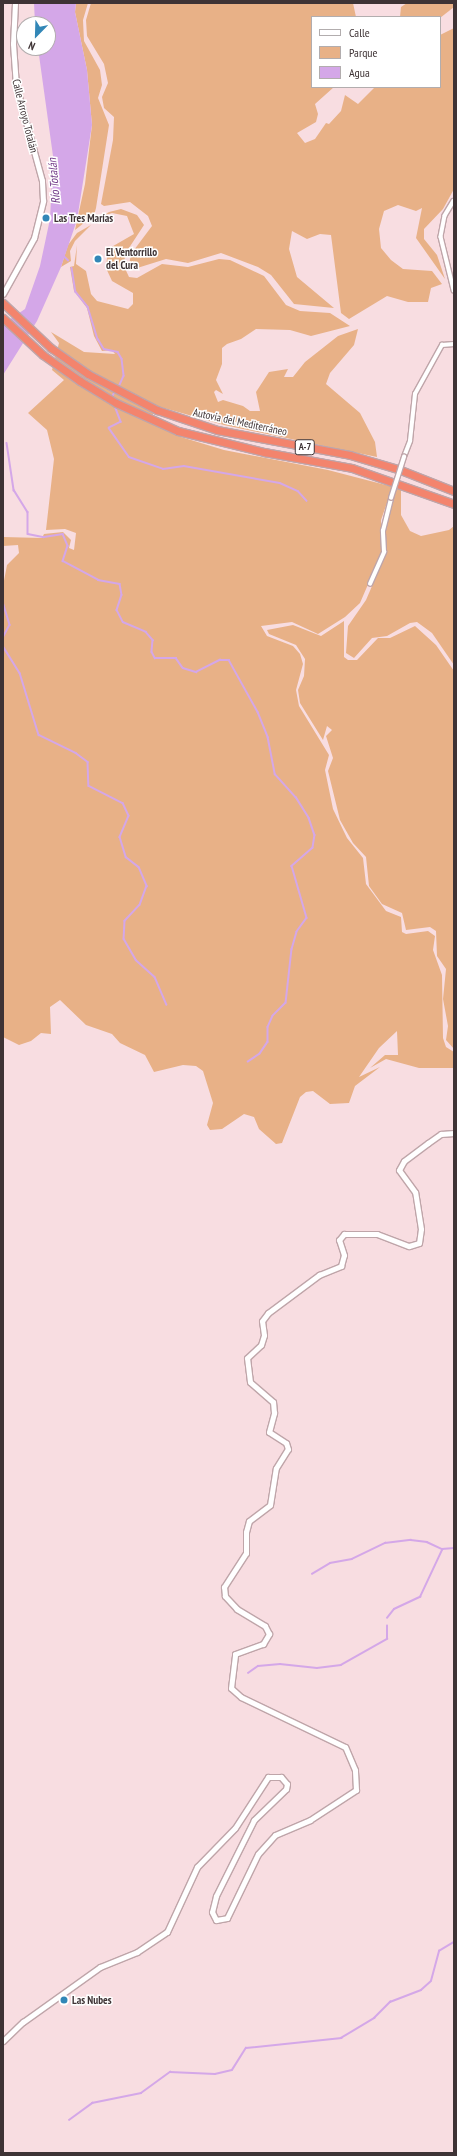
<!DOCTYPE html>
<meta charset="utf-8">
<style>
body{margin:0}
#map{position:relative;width:457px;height:2156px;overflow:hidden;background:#f8dde1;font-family:"PT Sans Narrow",sans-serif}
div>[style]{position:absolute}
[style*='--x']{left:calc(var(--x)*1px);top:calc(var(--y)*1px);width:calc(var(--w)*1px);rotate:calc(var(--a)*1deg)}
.green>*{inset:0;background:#e8b187}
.water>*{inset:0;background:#d4a7e8}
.stream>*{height:1.5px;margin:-0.75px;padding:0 0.75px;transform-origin:0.75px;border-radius:0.75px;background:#d4a7e8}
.roads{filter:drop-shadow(1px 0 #bfa5a9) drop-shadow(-1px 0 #bfa5a9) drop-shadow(0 1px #bfa5a9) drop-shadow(0 -1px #bfa5a9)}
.minor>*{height:3.5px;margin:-1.75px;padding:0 1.75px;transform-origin:1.75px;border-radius:1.75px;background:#fff}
.tertiary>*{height:4.5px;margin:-2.25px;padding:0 2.25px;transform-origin:2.25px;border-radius:2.25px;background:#fff}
.secondary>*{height:5px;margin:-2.5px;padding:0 2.5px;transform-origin:2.5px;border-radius:2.5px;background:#fff}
.motorway>*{height:7px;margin:-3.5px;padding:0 3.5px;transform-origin:3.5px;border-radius:3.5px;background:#f3846d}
.bridges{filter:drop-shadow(1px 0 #bfa5a9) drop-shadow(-1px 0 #bfa5a9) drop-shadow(0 1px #bfa5a9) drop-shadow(0 -1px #bfa5a9)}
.minor-bridge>*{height:3.5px;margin:-1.75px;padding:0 1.75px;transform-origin:1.75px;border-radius:1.75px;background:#fff}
.dots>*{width:11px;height:11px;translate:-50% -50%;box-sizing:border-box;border:2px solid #fff;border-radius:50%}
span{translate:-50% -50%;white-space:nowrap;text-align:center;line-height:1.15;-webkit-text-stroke:3px #fff;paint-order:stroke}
.shield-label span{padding:1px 3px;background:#fff;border:1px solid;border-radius:3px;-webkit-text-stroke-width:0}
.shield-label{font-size:10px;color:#3e3335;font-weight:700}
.street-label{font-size:11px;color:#3e3335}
.poi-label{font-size:11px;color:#3e3335;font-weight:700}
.left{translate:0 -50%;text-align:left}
.water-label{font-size:12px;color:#713a87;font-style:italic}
.frame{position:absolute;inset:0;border:4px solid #3e3335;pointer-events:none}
.legend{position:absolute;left:311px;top:16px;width:130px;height:72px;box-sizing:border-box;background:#fff;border:1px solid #b2adae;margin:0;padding:5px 7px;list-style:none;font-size:12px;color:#3e3335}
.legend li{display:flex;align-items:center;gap:8px;height:20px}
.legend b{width:20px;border:1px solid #b2adae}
.north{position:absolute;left:16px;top:16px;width:40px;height:40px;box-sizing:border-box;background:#fff;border:1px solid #b2adae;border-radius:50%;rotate:203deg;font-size:11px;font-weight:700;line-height:16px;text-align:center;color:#3e3335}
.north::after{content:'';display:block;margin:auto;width:14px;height:18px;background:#3287b7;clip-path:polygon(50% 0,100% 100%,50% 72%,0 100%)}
</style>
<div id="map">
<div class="green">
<i style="clip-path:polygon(76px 3px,88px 3px,83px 20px,84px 41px,100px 70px,102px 85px,98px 98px,109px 125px,96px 208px,94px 215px,75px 230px,85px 184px,92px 125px,87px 70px,75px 12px)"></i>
<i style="clip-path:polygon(91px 3px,353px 3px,356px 17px,312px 17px,312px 87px,334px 87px,315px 104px,318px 114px,316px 122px,297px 133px,305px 143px,315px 139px,326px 123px,329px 124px,341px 111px,345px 95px,358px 104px,375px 87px,440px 87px,440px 35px,454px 28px,454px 189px,443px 209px,424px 229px,424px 239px,437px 255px,445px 279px,416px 238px,422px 208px,416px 211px,398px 205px,384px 211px,379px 229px,381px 248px,391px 260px,403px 269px,432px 271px,442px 284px,431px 288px,428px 302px,408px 302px,387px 296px,349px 319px,341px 313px,331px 235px,320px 234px,307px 239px,292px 231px,289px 249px,297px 277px,334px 308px,294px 304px,271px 275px,258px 267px,221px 253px,188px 263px,166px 259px,134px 269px,129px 265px,131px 254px,152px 226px,148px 216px,130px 202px,104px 206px,101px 204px,113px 140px,114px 117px,104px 108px,102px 97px,108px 83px,104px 64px,87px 36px,86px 20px)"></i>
<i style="clip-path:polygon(407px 3px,454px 3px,454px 7px,440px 18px,400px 17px,401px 7px)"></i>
<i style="clip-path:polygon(121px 209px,137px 215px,144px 225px,127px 251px,123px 264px,129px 277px,137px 278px,162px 264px,188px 267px,219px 259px,230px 260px,264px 276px,286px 305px,300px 311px,330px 313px,350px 326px,311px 336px,290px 330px,256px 329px,241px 339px,227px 344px,222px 348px,222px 364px,216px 380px,223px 394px,216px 390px,214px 392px,218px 402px,223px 400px,243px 406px,250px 411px,260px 411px,256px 392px,269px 372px,288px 369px,284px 377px,293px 377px,305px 362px,338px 336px,358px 329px,354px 345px,330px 373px,326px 384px,360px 413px,375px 442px,377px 457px,224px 425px,157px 406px,149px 422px,181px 437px,224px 450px,328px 470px,401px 489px,401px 515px,410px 531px,421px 536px,449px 530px,454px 526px,454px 665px,432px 633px,417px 622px,410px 623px,387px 636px,372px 638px,354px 658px,346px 653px,348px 626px,366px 600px,385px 556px,385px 530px,393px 499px,389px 497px,381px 520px,382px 552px,360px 603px,345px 617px,318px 634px,292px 622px,261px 626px,267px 636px,293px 646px,300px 654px,303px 664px,296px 690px,299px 706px,329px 755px,325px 770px,333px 809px,347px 838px,363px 858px,366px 884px,386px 911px,401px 917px,402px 932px,406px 934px,428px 931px,435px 936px,433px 950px,442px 975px,443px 1038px,446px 1047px,454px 1052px,454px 1068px,419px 1068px,386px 1059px,370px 1068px,385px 1055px,398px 1055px,397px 1031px,379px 1048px,359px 1077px,380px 1067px,355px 1086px,349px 1103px,330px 1104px,313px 1091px,306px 1092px,300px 1097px,282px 1143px,276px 1144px,259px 1129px,254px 1117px,244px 1114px,222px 1129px,210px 1130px,207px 1125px,213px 1103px,203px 1071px,196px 1066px,183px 1065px,154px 1072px,145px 1055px,120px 1043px,112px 1034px,86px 1025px,60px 1000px,50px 1007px,51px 1034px,41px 1033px,31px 1041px,19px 1045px,3px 1037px,3px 586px,7px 565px,19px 553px,18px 545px,3px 546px,3px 537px,42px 538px,44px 534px,63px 532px,71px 540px,69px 548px,74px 550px,76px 533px,65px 529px,46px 530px,54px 459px,47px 430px,28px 413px,64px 380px,52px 370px,59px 343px,51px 332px,84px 352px,115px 354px,112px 350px,102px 351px,94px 336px,87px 308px,74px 291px,70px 267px,74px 266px,77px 245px,76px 264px,86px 271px,91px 294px,97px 301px,128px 309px,133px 304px,133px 293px,112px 281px,106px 268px,108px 249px,134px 234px,127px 216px,112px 213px,103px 216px,109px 212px)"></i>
<i style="clip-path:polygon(91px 225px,75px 241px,70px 251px,71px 261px,61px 267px,68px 245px,77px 233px)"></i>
<i style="clip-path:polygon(344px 621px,344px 657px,348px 660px,357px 660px,378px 638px,390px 638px,415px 626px,436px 645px,454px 671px,454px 1049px,446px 1040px,448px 1026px,443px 999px,446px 969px,437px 956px,436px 931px,430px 927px,406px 930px,402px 913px,382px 904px,369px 886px,366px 857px,353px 843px,340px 820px,328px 771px,333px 758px,326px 736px,332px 730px,327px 726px,323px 740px,300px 703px,298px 690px,304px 676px,305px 659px,296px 645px,269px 634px,267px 630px,293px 625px,321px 636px)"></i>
</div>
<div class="water">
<i style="clip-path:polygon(34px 3px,76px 3px,75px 12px,87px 70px,92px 125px,77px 220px,61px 267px,37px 321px,3px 375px,3px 324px,25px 309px,40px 266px,50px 219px,53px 156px,38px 48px,48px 48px,48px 24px,35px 24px)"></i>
</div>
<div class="stream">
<i style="--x:64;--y:256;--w:6;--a:45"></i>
<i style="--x:72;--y:268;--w:24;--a:81"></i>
<i style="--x:76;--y:292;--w:19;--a:51"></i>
<i style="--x:88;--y:307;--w:34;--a:73"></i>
<i style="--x:98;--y:339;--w:12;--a:59"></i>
<i style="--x:104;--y:349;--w:14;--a:12"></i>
<i style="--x:118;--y:352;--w:8;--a:60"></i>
<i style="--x:122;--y:359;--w:17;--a:83"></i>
<i style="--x:124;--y:376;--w:12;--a:114"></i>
<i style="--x:112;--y:397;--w:7;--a:-63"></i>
<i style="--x:115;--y:406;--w:17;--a:69"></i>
<i style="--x:121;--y:422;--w:13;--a:153"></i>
<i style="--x:109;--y:428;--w:35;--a:55"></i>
<i style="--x:129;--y:457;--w:36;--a:19"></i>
<i style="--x:163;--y:469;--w:21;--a:-8"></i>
<i style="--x:184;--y:466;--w:97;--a:10"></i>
<i style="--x:280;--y:483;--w:20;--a:24"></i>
<i style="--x:298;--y:491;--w:13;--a:48"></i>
<i style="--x:7;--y:443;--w:48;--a:81.5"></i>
<i style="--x:14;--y:490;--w:26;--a:58"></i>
<i style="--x:28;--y:512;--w:22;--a:90"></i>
<i style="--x:28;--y:534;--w:16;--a:11"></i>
<i style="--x:44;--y:537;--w:19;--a:-9"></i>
<i style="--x:63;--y:534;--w:13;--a:67"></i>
<i style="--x:68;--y:546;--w:16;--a:108"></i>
<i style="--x:63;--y:561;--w:40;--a:28"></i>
<i style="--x:98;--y:580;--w:22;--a:10"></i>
<i style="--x:120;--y:584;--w:11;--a:80"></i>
<i style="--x:122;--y:595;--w:16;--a:108"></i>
<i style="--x:117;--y:610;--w:13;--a:63"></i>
<i style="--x:123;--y:622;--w:25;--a:23"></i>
<i style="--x:146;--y:632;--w:11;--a:49"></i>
<i style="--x:153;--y:640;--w:12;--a:95"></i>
<i style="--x:152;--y:652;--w:7;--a:63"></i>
<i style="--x:155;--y:658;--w:21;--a:0"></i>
<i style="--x:176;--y:658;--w:12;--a:55"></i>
<i style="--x:183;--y:668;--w:14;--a:17"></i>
<i style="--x:196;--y:672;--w:27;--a:-27"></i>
<i style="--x:220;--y:660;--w:9;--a:0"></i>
<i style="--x:229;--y:660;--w:60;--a:60.9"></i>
<i style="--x:258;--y:712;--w:27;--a:68"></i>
<i style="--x:268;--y:737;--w:38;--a:79"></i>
<i style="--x:275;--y:774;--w:31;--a:48"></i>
<i style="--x:296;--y:797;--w:25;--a:58"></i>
<i style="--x:309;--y:818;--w:18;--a:71"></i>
<i style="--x:315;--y:835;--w:13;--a:99"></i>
<i style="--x:313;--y:848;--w:28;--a:139"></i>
<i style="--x:292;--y:866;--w:54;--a:73.9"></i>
<i style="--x:307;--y:918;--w:17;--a:126"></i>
<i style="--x:297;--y:932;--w:18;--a:106"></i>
<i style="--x:292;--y:949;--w:54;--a:96.3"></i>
<i style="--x:286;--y:1003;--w:18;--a:135"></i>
<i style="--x:273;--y:1016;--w:12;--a:114"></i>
<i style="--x:268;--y:1027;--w:15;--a:90"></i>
<i style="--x:268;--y:1042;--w:14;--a:124"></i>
<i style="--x:260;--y:1054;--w:14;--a:146"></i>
<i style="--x:3;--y:602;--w:24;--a:73"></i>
<i style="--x:10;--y:625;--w:15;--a:118"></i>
<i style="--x:3;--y:646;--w:32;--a:58"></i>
<i style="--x:20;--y:673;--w:65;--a:73"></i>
<i style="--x:39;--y:735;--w:41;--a:25.9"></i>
<i style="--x:76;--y:753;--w:15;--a:37"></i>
<i style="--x:88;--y:762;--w:24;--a:88"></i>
<i style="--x:89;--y:786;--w:38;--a:27"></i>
<i style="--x:123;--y:803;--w:14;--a:65"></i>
<i style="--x:129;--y:816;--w:23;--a:113"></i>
<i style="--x:120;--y:837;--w:21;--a:73"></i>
<i style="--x:126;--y:857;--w:16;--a:38"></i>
<i style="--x:139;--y:867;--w:21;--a:67"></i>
<i style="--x:147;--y:886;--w:20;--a:110"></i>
<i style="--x:140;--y:905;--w:22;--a:133"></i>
<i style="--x:125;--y:921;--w:18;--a:93"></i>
<i style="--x:124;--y:939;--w:24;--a:60"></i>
<i style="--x:136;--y:960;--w:25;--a:42"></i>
<i style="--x:155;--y:977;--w:30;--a:67"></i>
<i style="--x:312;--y:1574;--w:21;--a:-31"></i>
<i style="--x:330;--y:1563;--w:22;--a:-10"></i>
<i style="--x:352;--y:1559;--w:37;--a:-26"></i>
<i style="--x:385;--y:1543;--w:26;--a:-7"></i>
<i style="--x:411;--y:1540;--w:16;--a:7"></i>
<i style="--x:427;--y:1542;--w:17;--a:25"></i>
<i style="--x:442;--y:1549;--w:12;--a:-5"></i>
<i style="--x:387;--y:1618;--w:11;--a:-52"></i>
<i style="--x:394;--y:1609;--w:29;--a:-25"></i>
<i style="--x:420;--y:1597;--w:52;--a:-64.9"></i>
<i style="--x:248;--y:1673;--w:12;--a:-35"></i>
<i style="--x:258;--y:1666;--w:22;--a:-5"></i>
<i style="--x:280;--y:1664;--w:37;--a:6"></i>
<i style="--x:317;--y:1668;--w:24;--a:-7"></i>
<i style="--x:341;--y:1665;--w:53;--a:-29.5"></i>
<i style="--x:387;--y:1639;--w:13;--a:-90"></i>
<i style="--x:69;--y:2120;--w:29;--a:-36"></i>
<i style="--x:92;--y:2103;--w:50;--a:-11.5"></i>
<i style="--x:141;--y:2093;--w:36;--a:-36"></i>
<i style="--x:170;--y:2072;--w:45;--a:2.5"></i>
<i style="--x:215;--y:2074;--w:17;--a:-13"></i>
<i style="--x:232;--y:2070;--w:26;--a:-58"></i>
<i style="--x:246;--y:2048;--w:96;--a:-6"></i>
<i style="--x:341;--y:2038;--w:39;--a:-31"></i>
<i style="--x:374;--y:2018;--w:23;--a:-45"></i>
<i style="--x:390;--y:2002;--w:33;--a:-21"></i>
<i style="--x:421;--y:1990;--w:13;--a:-42"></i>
<i style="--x:431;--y:1981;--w:31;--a:-75"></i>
<i style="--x:439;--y:1951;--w:17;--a:-31"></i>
</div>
<div class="roads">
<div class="minor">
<i style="--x:454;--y:201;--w:17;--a:121"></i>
<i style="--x:445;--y:216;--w:21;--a:101"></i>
<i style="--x:441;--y:237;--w:55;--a:76.2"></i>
<i style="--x:404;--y:457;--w:17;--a:-69"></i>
<i style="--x:410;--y:441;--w:47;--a:-83.9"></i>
<i style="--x:415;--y:394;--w:56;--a:-61.1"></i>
<i style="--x:442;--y:345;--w:12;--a:-5"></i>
<i style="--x:370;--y:584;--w:35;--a:-66"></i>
<i style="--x:384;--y:552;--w:21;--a:-93"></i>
<i style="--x:383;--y:531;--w:34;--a:-76"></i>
</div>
<div class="tertiary">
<i style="--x:3;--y:294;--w:64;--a:-61"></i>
<i style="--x:34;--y:238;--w:38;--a:-76"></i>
<i style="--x:43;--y:201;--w:20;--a:-93"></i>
<i style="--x:42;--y:181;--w:98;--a:-105.3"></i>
<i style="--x:16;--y:86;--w:42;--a:-94.1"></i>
<i style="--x:13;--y:44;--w:41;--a:-87.2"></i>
</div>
<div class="secondary">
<i style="--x:3;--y:2041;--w:28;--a:-44"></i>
<i style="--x:23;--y:2022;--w:95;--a:-35.5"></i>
<i style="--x:100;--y:1967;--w:40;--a:-22"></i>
<i style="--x:137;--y:1952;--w:36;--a:-34"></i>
<i style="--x:167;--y:1932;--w:72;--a:-65.2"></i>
<i style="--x:197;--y:1867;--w:54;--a:-45.7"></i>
<i style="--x:235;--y:1828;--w:61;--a:-57.1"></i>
<i style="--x:268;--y:1777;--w:13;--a:0"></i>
<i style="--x:281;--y:1777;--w:9;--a:49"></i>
<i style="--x:287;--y:1784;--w:5;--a:101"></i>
<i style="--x:286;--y:1789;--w:45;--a:135.9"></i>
<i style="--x:254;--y:1820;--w:85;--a:116.6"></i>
<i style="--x:216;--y:1896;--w:16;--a:104"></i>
<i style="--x:212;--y:1912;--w:9;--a:63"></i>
<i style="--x:216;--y:1920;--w:11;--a:-10"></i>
<i style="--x:227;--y:1918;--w:71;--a:-64.2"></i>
<i style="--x:258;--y:1854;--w:25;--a:-48"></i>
<i style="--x:275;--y:1835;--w:38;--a:-23"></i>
<i style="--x:310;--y:1820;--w:55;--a:-33.1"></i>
<i style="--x:356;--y:1790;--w:20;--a:-93"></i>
<i style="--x:355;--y:1770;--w:25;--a:-113"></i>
<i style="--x:345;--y:1747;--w:115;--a:-154.3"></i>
<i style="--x:241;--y:1697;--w:13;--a:-138"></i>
<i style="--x:231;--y:1688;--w:34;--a:-83"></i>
<i style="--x:235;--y:1654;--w:30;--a:-20"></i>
<i style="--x:263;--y:1644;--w:12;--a:-59"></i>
<i style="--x:269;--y:1634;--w:9;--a:-117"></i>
<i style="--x:265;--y:1626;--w:33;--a:-149"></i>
<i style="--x:237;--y:1609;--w:18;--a:-133"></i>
<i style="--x:225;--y:1596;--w:9;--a:-96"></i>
<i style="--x:224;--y:1587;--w:40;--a:-57.1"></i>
<i style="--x:246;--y:1553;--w:21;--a:-90"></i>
<i style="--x:246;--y:1532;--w:11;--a:-75"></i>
<i style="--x:249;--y:1521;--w:26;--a:-37"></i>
<i style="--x:270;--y:1505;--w:37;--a:-81"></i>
<i style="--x:276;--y:1468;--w:22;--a:-58"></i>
<i style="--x:288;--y:1449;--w:6;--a:-108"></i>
<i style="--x:286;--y:1443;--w:20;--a:-147"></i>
<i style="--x:269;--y:1432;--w:20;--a:-75"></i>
<i style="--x:274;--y:1413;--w:11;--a:-95"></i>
<i style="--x:273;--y:1402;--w:30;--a:-139"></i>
<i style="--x:250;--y:1382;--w:24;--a:-97"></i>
<i style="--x:247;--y:1358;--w:19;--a:-43"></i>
<i style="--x:261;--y:1345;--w:10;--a:-73"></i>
<i style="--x:264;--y:1335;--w:14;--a:-98"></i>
<i style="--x:262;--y:1321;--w:10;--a:-53"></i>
<i style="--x:268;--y:1313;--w:64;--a:-36.7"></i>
<i style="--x:319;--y:1275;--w:24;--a:-22"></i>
<i style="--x:341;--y:1266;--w:11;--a:-75"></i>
<i style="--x:344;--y:1255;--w:16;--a:-108"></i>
<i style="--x:339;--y:1240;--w:8;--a:-50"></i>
<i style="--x:344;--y:1234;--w:33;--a:0"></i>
<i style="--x:377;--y:1234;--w:34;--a:21"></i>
<i style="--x:409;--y:1246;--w:10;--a:-17"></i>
<i style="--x:419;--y:1243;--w:14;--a:-82"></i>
<i style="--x:421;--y:1229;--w:37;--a:-99"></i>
<i style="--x:415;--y:1192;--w:27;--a:-126"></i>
<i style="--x:399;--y:1170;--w:10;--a:-61"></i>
<i style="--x:404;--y:1161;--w:30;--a:-37"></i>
<i style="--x:428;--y:1143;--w:16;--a:-35"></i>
<i style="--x:441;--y:1134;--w:13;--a:-4"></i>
</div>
<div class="motorway">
<i style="--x:3;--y:303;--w:66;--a:43.2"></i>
<i style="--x:51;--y:348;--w:45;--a:35.1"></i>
<i style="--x:88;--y:374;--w:78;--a:27.6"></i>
<i style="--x:157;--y:410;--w:63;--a:18.4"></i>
<i style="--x:217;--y:430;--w:135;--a:10.6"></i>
<i style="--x:350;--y:455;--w:50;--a:16.3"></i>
<i style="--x:398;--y:469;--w:60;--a:21.4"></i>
<i style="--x:3;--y:318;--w:54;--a:42.8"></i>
<i style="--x:43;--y:355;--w:45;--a:35.1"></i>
<i style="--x:80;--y:381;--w:42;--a:31.4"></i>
<i style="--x:116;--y:403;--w:68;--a:24.3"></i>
<i style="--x:178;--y:431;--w:89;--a:13.7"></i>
<i style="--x:264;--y:452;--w:89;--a:10.3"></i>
<i style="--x:352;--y:468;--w:108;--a:19.4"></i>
</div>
</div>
<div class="bridges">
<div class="minor-bridge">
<i style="--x:391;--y:498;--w:43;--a:-72.4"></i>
</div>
</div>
<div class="dots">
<i style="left:46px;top:218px;background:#3287b7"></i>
<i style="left:98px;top:259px;background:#3287b7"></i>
<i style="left:64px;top:2000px;background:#3287b7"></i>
</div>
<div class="shield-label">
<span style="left:305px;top:447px">A-7</span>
</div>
<div class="street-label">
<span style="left:25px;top:116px;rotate:76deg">Calle Arroyo Totalán</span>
<span style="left:240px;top:422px;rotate:12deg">Autovía del Mediterráneo</span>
</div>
<div class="poi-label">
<span class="left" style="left:54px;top:218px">Las Tres Marías</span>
<span class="left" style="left:106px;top:259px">El Ventorrillo<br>del Cura</span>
<span class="left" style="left:72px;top:2000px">Las Nubes</span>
</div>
<div class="water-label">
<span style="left:54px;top:181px;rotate:-95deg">Río Totalán</span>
</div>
<div class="frame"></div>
<ul class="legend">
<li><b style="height:5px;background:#fff"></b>Calle</li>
<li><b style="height:11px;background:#e8b187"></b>Parque</li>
<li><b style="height:11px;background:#d4a7e8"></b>Agua</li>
</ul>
<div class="north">N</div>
</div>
